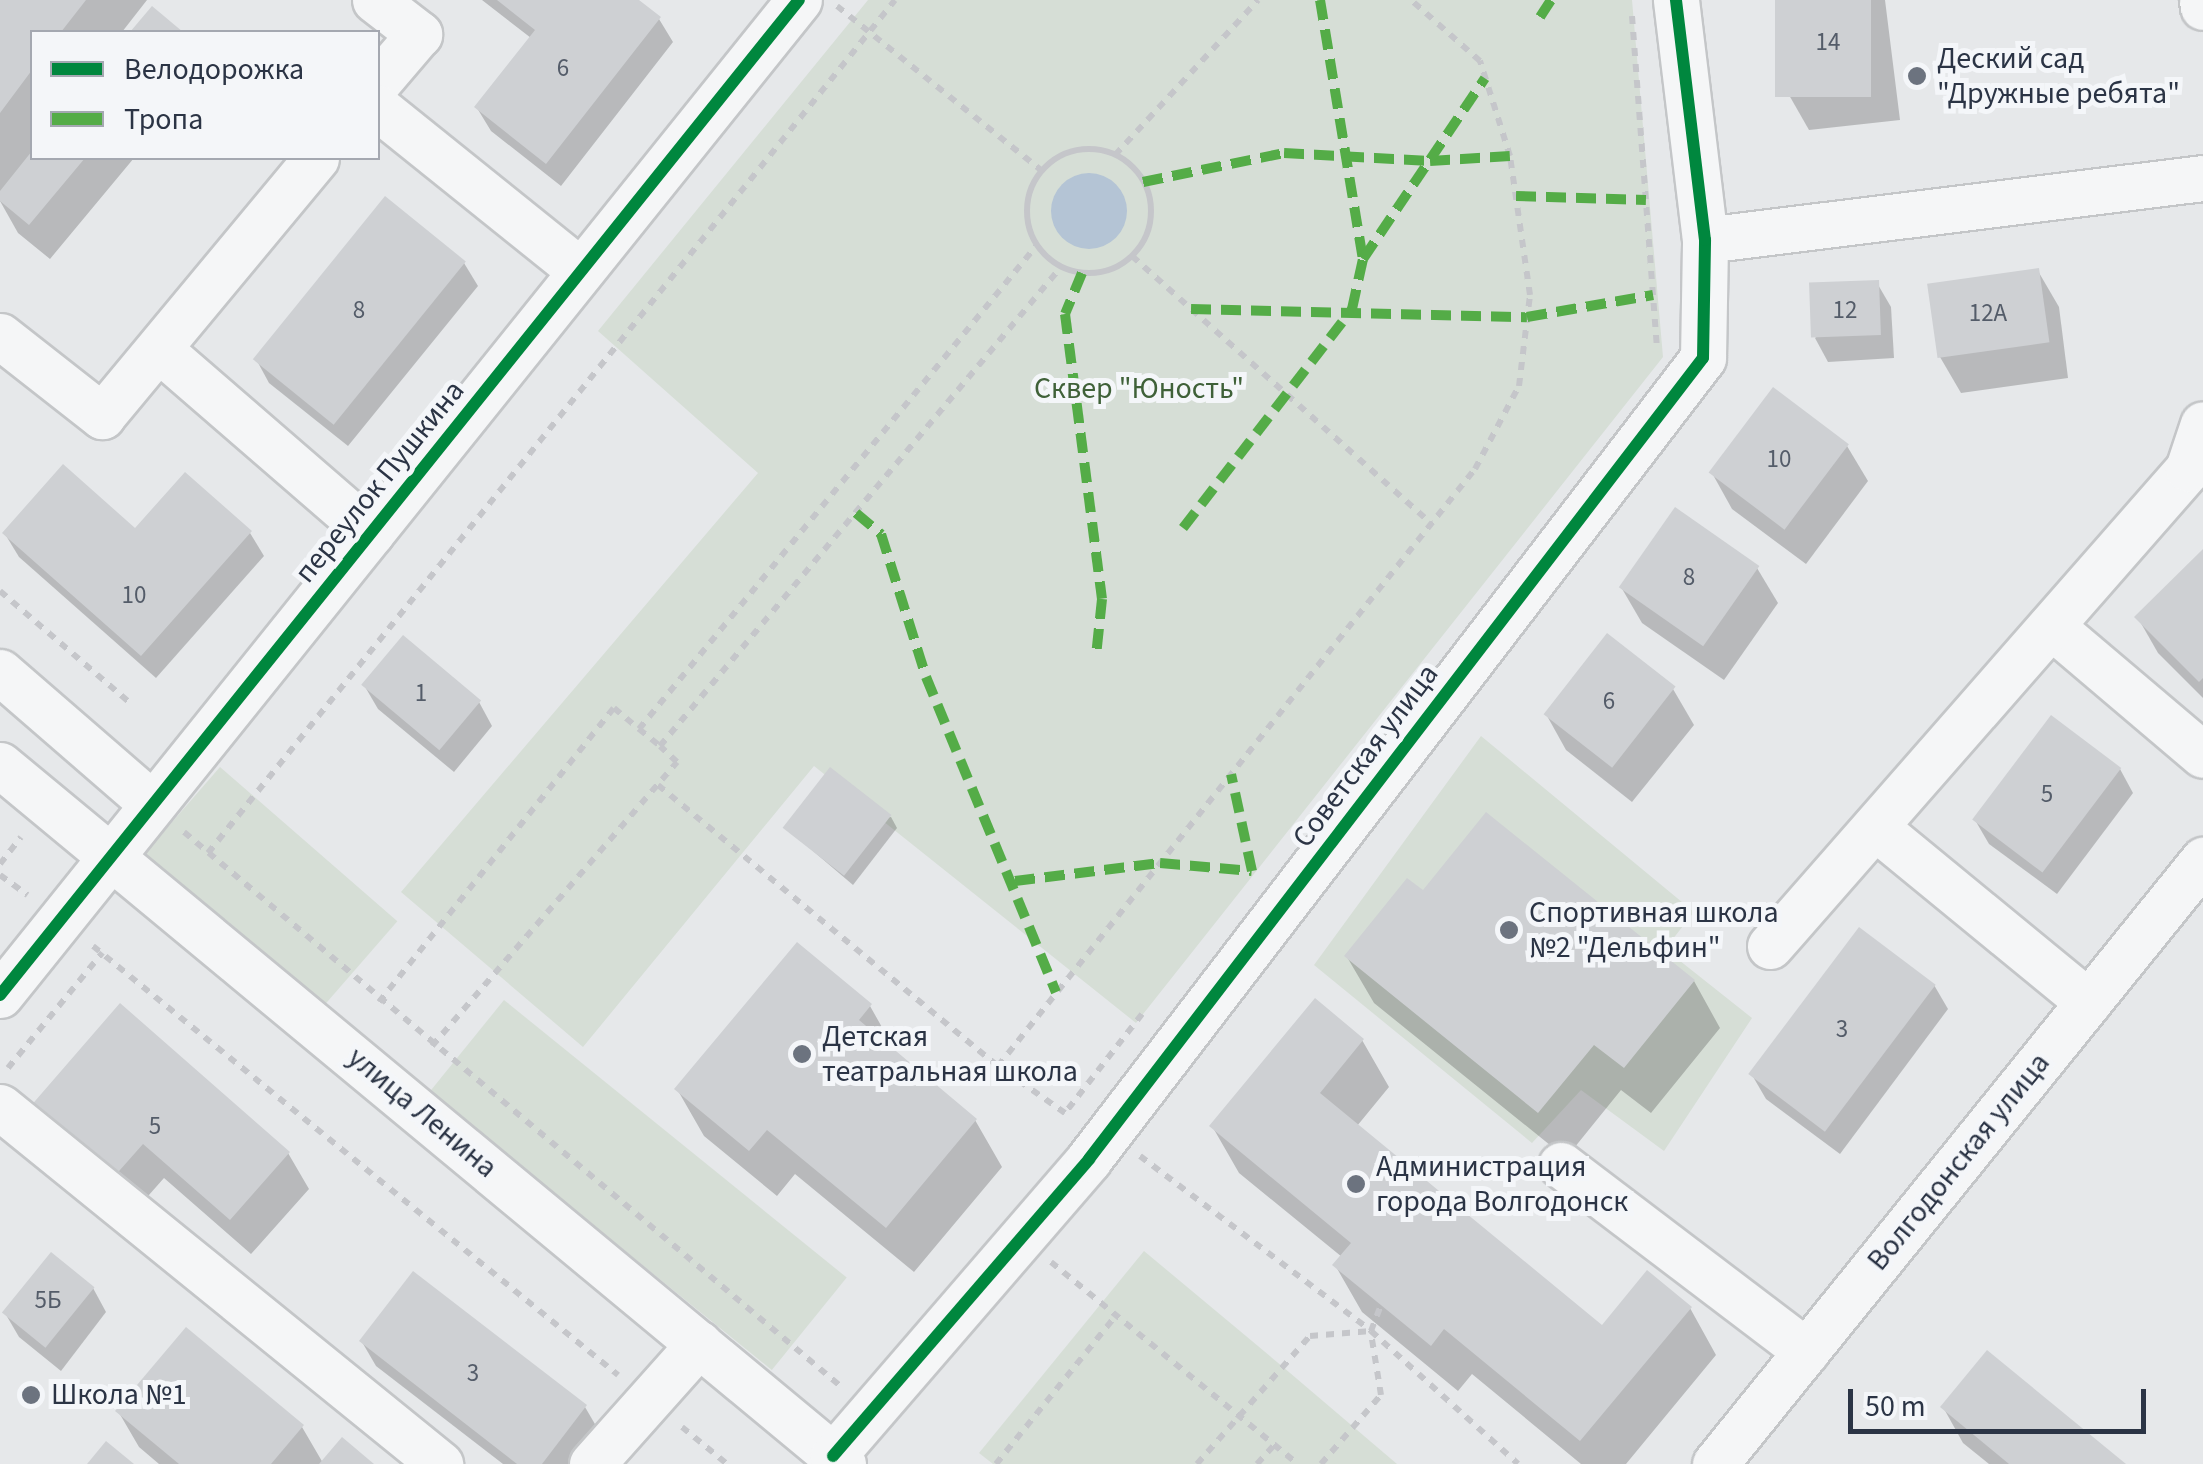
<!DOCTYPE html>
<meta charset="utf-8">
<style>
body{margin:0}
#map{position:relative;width:2203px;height:1464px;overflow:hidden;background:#e6e8ea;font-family:"Source Sans 3",sans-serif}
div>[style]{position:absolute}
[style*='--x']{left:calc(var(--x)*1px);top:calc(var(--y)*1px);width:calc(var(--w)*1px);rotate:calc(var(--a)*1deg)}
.green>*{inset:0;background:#d6ded6;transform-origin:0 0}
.water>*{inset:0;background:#b4c4d5}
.round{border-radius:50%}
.shadow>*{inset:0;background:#0003}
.building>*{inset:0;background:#ced0d3;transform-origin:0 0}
.path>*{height:6px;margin-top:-3px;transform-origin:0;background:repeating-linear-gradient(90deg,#c5c6ca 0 8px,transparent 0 16px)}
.path>.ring{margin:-3px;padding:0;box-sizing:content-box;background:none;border:6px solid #c5c6ca;border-radius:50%}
.roads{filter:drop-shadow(2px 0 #c4c6c8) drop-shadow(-2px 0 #c4c6c8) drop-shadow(0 2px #c4c6c8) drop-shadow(0 -2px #c4c6c8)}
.minor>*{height:45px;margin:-22.5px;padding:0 22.5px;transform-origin:22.5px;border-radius:22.5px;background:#f5f6f7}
.quiet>*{height:10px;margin-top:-5px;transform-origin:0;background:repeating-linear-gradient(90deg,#54ac47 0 20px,transparent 0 30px)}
.cycleway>*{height:12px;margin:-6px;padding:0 6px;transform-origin:6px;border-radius:6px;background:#00873e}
.dots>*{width:28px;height:28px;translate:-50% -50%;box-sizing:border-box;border:5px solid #f4f6f9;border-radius:50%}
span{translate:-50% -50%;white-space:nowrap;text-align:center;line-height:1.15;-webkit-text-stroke:10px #f4f6f9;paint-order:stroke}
.number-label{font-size:25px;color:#545c69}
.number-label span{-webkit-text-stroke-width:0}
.poi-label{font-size:30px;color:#2b3445}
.left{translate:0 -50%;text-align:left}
.park-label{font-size:30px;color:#3f6138}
.street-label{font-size:30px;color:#2b3445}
.legend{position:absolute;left:30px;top:30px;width:350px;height:130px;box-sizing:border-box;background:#f4f6f9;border:2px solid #a4a8b1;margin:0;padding:12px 18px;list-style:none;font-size:30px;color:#2b3445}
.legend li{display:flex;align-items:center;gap:20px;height:50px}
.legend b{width:50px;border:2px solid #a4a8b1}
.scale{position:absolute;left:1848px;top:1389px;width:298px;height:45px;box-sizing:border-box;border:5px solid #2b3445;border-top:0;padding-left:12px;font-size:30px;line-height:35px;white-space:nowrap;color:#2b3445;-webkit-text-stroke:8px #f4f6f9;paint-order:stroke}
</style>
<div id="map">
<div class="green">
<i style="clip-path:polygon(868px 0,1632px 0,1663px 357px,1136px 1023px,814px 766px,583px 1047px,401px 892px,758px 473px,598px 331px)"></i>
<i style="clip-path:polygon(1481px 736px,1694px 912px,1665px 949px,1752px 1018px,1664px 1151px,1581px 1090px,1532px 1143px,1314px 965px)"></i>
<i style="left:220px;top:767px;width:235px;height:120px;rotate:41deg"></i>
<i style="left:504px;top:1000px;width:441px;height:119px;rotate:39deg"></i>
<i style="clip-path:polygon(1144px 1251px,1283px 1367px,1397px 1464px,993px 1464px,979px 1453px)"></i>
</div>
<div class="water">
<i class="round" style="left:1051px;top:173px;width:76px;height:76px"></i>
</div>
<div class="shadow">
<i style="clip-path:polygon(0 0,147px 0,122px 32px,32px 32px,32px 158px,134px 158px,50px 259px,18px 233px,0 201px)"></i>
<i style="clip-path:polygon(482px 0,635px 0,659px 19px,673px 42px,561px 186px,491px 131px,477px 108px,531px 38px)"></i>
<i style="clip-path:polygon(1777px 0,1885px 0,1900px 120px,1809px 130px,1789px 95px)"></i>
<i style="clip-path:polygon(464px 263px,478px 286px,348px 446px,269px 383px,256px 359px)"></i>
<i style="clip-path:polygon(2038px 271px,2059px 307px,2068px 378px,1961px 393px,1940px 357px)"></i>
<i style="clip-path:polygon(1877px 283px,1891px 307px,1894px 358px,1828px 362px,1815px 338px)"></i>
<i style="clip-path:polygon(1847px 446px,1868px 481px,1806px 564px,1732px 509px,1712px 473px)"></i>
<i style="clip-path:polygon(135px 531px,250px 533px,264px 556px,156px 678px,19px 557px,5px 534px)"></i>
<i style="clip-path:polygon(2203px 553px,2203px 698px,2158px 653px,2138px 618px)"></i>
<i style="clip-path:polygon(1757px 568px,1778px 603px,1724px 680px,1642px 623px,1621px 587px)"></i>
<i style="clip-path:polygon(364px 685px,479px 702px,492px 726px,454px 772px,378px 709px)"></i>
<i style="clip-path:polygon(1673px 689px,1694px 725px,1632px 802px,1566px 750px,1546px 714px)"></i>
<i style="clip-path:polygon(2120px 769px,2133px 793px,2057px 894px,1989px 844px,1975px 820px)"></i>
<i style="clip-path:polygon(891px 817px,897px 828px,853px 885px,786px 828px)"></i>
<i style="clip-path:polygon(1423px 894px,1694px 981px,1720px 1028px,1651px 1113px,1621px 1090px,1566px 1158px,1374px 1003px,1347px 957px)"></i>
<i style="clip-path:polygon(1934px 985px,1948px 1009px,1840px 1154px,1766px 1099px,1752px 1075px)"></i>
<i style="clip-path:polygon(870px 1006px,896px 1052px,975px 1120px,1002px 1167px,914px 1272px,795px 1174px,777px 1196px,704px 1136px,677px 1089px)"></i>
<i style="clip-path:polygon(1362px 1040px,1389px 1087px,1357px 1126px,1603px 1328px,1690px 1308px,1716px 1355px,1626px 1464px,1581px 1464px,1472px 1374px,1458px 1391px,1362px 1312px,1335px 1265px,1342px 1257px,1239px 1173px,1212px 1126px)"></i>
<i style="clip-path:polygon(32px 1108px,288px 1153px,309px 1189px,251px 1254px,164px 1178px,133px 1213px)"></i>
<i style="clip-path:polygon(93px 1288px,106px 1312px,61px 1371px,19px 1337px,5px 1313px)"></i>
<i style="clip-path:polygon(362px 1342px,585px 1407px,599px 1431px,573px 1464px,503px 1464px,376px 1366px)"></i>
<i style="clip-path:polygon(1943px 1407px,2122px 1464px,1989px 1464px,1963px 1443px)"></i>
<i style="clip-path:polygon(118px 1411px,302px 1427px,323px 1463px,370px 1464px,159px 1464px,139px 1447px)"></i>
</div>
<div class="building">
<i style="clip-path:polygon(0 0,86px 0,61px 32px,32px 32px,32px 70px,0 113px)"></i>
<i style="clip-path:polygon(497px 0,639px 0,661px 17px,546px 164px,474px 107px,535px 30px)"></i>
<i style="left:1775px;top:0;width:96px;height:97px"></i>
<i style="clip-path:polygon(152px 6px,183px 32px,130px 32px)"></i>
<i style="clip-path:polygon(32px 151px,32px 158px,85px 158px,29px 225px,0 201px,0 191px)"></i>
<i style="left:385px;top:196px;width:104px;height:210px;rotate:39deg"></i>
<i style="left:2039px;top:268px;width:75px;height:113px;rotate:82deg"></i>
<i style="left:1879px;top:280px;width:55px;height:70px;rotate:88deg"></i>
<i style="left:1773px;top:387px;width:95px;height:107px;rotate:37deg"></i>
<i style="clip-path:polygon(63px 464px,135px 528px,185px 472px,252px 531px,141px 656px,2px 533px)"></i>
<i style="left:1675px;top:507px;width:103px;height:98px;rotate:35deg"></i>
<i style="clip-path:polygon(2203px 549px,2203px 678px,2199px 682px,2134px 617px)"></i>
<i style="left:1607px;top:633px;width:87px;height:103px;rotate:38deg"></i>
<i style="left:403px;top:635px;width:102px;height:65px;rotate:40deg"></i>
<i style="left:2051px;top:715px;width:88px;height:131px;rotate:37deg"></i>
<i style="left:830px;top:767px;width:78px;height:77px;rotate:38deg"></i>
<i style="clip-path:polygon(1486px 812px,1695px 980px,1624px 1068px,1594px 1045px,1538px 1113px,1344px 956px,1407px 878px,1423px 890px)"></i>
<i style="left:1859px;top:927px;width:96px;height:184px;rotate:37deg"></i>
<i style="clip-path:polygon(797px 942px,872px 1004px,859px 1020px,977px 1119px,886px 1228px,767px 1130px,749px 1151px,674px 1089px)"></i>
<i style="clip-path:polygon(1315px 998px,1364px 1039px,1320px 1093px,1602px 1325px,1647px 1270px,1692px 1307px,1580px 1441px,1444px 1329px,1431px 1346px,1332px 1265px,1351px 1243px,1209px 1126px)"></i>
<i style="clip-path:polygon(120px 1003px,290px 1152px,230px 1220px,143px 1144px,112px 1179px,29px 1108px)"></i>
<i style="left:51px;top:1252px;width:56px;height:78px;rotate:39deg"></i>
<i style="clip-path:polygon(413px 1271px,587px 1405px,542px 1464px,517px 1464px,359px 1341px)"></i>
<i style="clip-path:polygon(186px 1327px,304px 1425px,271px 1464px,179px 1464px,115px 1411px)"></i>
<i style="clip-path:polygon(1987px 1350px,2126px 1464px,2009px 1464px,1940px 1407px)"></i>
<i style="clip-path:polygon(342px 1437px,374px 1464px,319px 1464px)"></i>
<i style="clip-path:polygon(106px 1441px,134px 1464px,87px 1464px)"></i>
</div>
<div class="path">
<i style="--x:837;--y:6;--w:263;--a:38.8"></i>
<i style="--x:1632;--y:16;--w:333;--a:85.7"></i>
<i class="ring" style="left:1027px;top:149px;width:118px;height:118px"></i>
<i style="--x:1115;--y:155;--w:211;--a:-47.3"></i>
<i style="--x:1132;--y:256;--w:401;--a:41.8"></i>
<i style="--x:0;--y:591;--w:172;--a:40.7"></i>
<i style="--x:639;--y:729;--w:27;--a:39"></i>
<i style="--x:658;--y:785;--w:441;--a:39.6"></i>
<i style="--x:184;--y:832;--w:857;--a:40.17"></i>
<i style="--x:208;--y:853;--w:1095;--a:-51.15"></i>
<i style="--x:0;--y:864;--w:34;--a:-52"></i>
<i style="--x:0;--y:875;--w:34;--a:36"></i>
<i style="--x:93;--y:946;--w:678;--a:39.25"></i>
<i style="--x:379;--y:1002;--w:376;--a:-51.4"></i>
<i style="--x:614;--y:708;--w:33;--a:40"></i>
<i style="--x:639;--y:729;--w:627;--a:-50.57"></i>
<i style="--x:1142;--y:1014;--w:125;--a:127.9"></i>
<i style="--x:1065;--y:1113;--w:82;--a:-145"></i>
<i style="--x:998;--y:1066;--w:764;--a:-51.38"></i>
<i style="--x:1475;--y:469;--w:94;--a:-62.1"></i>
<i style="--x:1519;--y:386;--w:92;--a:-83.1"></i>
<i style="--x:1530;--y:295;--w:140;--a:-98.2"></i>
<i style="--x:1510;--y:156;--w:100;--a:-107.5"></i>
<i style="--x:1480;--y:61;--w:92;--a:-138.5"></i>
<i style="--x:432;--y:1046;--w:375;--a:-49.2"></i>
<i style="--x:677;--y:762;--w:23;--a:-137"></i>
<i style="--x:660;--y:746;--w:625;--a:-50.07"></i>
<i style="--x:8;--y:1068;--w:149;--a:-50.7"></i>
<i style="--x:1140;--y:1156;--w:290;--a:37.1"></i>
<i style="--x:1371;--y:1331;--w:198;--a:42.1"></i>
<i style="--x:1051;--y:1262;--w:319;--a:39.3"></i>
<i style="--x:682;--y:1427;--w:58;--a:39.4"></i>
<i style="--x:996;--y:1464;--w:193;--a:-51.1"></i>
<i style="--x:1197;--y:1464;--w:171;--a:-48.6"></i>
<i style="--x:1310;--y:1336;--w:61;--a:-4.7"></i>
<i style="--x:1371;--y:1331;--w:28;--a:-69"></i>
<i style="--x:1257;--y:1464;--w:25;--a:-48"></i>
<i style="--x:1321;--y:1464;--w:91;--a:-49"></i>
<i style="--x:1381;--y:1395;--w:63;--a:-99.2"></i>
</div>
<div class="roads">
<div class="minor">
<i style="--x:375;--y:0;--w:56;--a:37.7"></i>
<i style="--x:419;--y:34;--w:63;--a:130.5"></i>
<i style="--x:2202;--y:0;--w:7;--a:82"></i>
<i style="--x:378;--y:108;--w:260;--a:38.8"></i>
<i style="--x:1705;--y:240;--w:502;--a:-7.1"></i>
<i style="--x:0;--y:336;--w:130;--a:38.1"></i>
<i style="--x:102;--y:416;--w:335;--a:-50.3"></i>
<i style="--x:161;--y:351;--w:278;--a:40.9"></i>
<i style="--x:2051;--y:626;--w:199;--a:40.3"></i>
<i style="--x:0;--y:672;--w:200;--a:40.9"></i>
<i style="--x:0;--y:765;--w:1095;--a:39.66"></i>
<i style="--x:1875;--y:827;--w:276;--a:39.4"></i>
<i style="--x:1770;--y:946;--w:634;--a:-48.77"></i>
<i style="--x:2188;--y:469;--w:47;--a:-71.6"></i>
<i style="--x:0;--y:995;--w:1276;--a:-51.24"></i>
<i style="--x:0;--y:1107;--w:567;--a:39.05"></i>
<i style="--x:1561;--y:1165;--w:308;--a:37.2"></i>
<i style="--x:833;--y:1456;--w:392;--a:-49.2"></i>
<i style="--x:1089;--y:1159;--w:1009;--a:-52.53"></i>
<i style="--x:1703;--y:358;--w:118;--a:-89"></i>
<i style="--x:1705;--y:240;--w:242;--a:-96.9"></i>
<i style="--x:592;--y:1464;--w:161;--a:-48.3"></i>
<i style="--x:1715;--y:1464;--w:777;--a:-51.06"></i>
</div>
</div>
<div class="quiet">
<i style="--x:1320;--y:0;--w:263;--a:80.6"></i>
<i style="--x:1540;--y:17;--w:20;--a:-57"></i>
<i style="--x:1143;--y:182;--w:144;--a:-11.6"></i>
<i style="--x:1284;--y:153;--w:146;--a:3.1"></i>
<i style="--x:1430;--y:161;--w:80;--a:-3.6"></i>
<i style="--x:1516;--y:196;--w:130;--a:1.8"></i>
<i style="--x:1082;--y:273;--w:44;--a:112.5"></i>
<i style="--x:1065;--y:314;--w:287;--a:82.6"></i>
<i style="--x:1102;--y:599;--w:57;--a:96"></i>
<i style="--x:1191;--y:309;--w:336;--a:1.4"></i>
<i style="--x:1527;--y:317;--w:128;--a:-9.9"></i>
<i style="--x:856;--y:513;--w:33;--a:40"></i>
<i style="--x:881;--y:534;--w:150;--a:72.5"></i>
<i style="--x:926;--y:677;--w:341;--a:67.6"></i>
<i style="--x:1183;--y:528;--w:277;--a:-52.3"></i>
<i style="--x:1352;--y:309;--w:51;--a:-77.6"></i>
<i style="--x:1363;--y:259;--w:218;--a:-56"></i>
<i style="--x:1015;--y:881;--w:146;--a:-7.1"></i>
<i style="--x:1160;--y:863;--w:92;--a:5"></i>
<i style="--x:1252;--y:871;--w:99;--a:-102.2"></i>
</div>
<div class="cycleway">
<i style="--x:0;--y:995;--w:1276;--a:-51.24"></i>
<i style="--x:833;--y:1456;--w:392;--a:-49.2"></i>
<i style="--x:1089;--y:1159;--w:1009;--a:-52.53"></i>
<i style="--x:1703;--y:358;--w:118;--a:-89"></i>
<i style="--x:1705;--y:240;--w:242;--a:-96.9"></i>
</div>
<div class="dots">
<i style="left:1917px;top:76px;background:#6c737f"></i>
<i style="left:1509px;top:930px;background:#6c737f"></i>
<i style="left:802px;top:1054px;background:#6c737f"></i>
<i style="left:1356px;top:1184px;background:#6c737f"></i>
<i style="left:31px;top:1395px;background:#6c737f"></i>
</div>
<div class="number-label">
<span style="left:1828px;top:42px">14</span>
<span style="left:563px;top:68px">6</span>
<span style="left:359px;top:310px">8</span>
<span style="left:1845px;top:310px">12</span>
<span style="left:1988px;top:313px">12А</span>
<span style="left:1779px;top:459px">10</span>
<span style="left:1689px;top:577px">8</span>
<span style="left:134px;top:595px">10</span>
<span style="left:421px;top:693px">1</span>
<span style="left:1609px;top:701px">6</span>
<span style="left:2047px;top:794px">5</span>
<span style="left:1842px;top:1029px">3</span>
<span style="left:155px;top:1126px">5</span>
<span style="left:48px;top:1300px">5Б</span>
<span style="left:473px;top:1373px">3</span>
</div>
<div class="poi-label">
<span class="left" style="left:1937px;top:76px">Деский сад<br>"Дружные ребята"</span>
<span class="left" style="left:1529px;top:930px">Спортивная школа<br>№2 "Дельфин"</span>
<span class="left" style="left:822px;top:1054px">Детская<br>театральная школа</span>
<span class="left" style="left:1376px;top:1184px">Администрация<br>города Волгодонск</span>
<span class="left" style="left:51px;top:1395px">Школа №1</span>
</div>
<div class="park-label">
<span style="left:1139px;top:389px">Сквер "Юность"</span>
</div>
<div class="street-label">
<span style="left:380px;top:482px;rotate:-51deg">переулок Пушкина</span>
<span style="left:1366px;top:756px;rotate:-53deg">Советская улица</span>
<span style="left:422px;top:1113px;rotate:40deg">улица Ленина</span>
<span style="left:1959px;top:1162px;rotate:-51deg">Волгодонская улица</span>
</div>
<ul class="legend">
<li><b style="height:12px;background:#00873e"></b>Велодорожка</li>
<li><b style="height:12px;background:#54ac47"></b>Тропа</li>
</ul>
<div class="scale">50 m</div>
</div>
